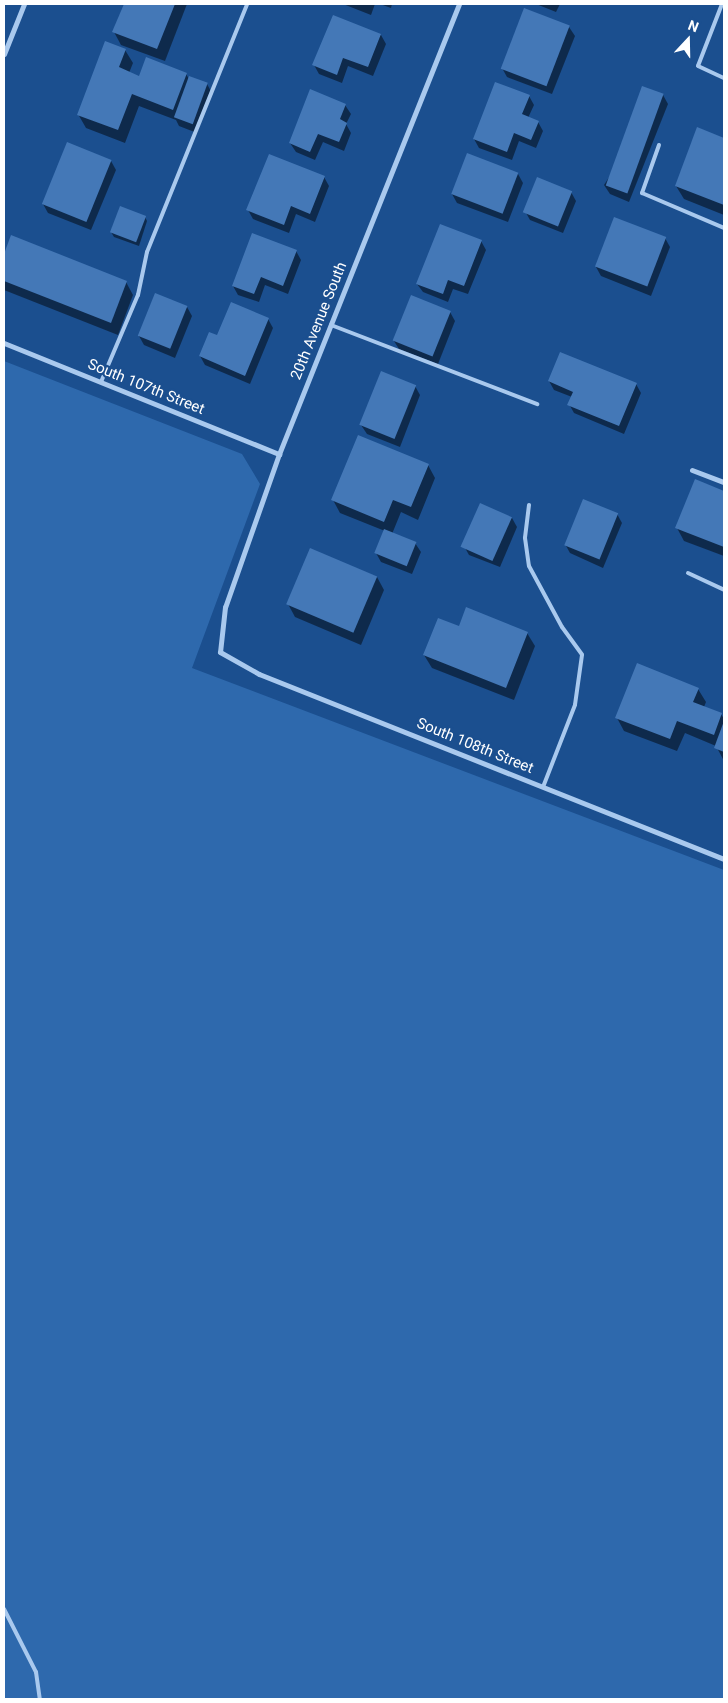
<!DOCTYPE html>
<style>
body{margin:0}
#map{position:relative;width:728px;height:1703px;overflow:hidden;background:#1b4f8f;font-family:Roboto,sans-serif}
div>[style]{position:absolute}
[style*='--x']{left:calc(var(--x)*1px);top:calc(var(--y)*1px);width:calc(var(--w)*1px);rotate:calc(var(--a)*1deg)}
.green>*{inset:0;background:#2e69ad}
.shadow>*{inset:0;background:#0007}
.building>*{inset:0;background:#4478b7;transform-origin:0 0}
.service>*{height:4px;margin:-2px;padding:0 2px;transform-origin:2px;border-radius:2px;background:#a9c9ee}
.minor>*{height:5px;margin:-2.5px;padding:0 2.5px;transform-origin:2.5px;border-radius:2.5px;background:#a9c9ee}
span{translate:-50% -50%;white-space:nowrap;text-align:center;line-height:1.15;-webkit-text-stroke:4.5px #1b4f8f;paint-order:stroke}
.street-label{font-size:15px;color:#fff}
.frame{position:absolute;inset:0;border:5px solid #fff;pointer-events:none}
.north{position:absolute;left:663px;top:15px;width:50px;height:50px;-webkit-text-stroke:4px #1b4f8f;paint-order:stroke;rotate:21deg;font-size:14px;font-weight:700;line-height:20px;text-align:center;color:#fff}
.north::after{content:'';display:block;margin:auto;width:18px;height:22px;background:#fff;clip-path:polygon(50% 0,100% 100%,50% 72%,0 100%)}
</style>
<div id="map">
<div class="green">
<i style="clip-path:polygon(4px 361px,242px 454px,260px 484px,192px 668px,724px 870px,724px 1699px,4px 1699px)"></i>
</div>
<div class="shadow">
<i style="clip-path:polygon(125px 4px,187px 4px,165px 61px,121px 45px,114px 32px)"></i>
<i style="clip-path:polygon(343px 4px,375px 4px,371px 15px)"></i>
<i style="clip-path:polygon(380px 4px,392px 4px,391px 8px)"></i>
<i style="clip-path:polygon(536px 4px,560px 4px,556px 12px)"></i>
<i style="clip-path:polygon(569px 27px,575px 36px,552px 94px,507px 77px,502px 68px)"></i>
<i style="clip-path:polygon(381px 35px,386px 44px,373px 76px,348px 66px,342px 83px,319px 74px,314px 65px)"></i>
<i style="clip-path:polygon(125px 50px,133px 63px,129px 73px,140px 77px,186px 74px,189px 79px,207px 84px,212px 93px,197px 133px,179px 126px,176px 120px,139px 106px,125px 143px,86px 128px,78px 114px)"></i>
<i style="clip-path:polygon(663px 95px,668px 104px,629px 202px,610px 194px,604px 185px)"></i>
<i style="clip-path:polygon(529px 96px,534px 105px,528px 118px,538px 122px,543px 131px,536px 148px,519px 141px,512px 160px,479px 148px,474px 139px)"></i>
<i style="clip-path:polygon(345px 105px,351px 114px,346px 124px,351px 133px,344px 151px,323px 142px,315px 160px,296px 152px,290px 143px)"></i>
<i style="clip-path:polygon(698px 129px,724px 139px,724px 215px,684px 199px,676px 186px)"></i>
<i style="clip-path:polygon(468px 155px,518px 174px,523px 183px,508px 222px,457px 203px,452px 194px)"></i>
<i style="clip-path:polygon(111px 161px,116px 170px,91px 230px,48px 213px,43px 204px)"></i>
<i style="clip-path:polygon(324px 177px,329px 186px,315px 222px,296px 214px,289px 233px,253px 219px,248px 210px)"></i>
<i style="clip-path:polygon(571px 192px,576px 201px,563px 233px,530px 220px,525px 211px)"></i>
<i style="clip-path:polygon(145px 217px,147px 221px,139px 246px,114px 237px,111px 232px)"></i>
<i style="clip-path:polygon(12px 237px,126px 282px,133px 295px,118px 335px,4px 290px,4px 257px)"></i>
<i style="clip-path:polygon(665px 238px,670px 247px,651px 296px,601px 276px,596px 267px)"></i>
<i style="clip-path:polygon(481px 241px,486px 250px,468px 294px,453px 289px,448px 302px,423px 292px,417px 284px)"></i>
<i style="clip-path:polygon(296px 251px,301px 260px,288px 294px,265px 285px,259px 302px,238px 295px,233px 286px)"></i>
<i style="clip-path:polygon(187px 307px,192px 316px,175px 358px,144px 345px,139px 336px)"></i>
<i style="clip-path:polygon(450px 312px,455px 321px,438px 364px,399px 349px,394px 341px)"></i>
<i style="clip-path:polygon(268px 319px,273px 328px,250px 384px,205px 365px,200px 356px)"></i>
<i style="clip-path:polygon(549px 381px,636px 384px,641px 393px,624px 434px,574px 413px,569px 404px,572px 397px,554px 390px)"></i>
<i style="clip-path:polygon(415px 386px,420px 395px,400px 447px,367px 434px,361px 425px)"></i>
<i style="clip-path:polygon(428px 465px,435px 478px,418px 520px,401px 512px,392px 534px,415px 543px,421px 552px,412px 574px,381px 562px,376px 553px,385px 531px,340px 513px,333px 500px)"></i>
<i style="clip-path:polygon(696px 481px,724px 492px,724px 556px,684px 541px,677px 528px)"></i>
<i style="clip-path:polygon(617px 514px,622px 523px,603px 568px,570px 553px,565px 544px)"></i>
<i style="clip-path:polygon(512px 518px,517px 527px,500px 567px,469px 555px,464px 546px)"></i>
<i style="clip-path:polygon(311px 550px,377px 577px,384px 590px,361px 645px,295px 617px,288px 604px)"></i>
<i style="clip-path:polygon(459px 628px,527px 633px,535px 646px,514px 700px,432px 668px,424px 655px)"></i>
<i style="clip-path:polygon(698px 689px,706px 702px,704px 707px,721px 714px,724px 719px,724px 761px,716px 746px,685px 733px,677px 751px,624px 731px,617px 718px)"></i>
</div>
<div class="building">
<i style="clip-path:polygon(124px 4px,175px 4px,157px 49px,112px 32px)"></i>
<i style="left:524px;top:8px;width:49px;height:65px;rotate:21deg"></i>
<i style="clip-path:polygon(333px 15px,381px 34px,368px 67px,343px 58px,337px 75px,312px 65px)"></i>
<i style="clip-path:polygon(105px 41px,126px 49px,119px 67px,139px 76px,146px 57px,187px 73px,173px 110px,132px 94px,118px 130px,77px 115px)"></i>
<i style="left:189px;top:76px;width:20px;height:44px;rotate:20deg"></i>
<i style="clip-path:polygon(495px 82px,530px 95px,522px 114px,539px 121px,531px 140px,514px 133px,507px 152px,473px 139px)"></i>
<i style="left:642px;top:86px;width:23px;height:106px;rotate:20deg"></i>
<i style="clip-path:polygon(310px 89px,346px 104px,340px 119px,347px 123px,339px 142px,318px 134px,310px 152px,289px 143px)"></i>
<i style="clip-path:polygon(697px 127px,724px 138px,724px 205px,675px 186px)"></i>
<i style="left:67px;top:142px;width:48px;height:67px;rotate:22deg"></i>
<i style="left:467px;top:153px;width:55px;height:44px;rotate:21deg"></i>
<i style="clip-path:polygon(269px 154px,325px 176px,310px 214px,291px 206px,284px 225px,246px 210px)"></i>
<i style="left:537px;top:177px;width:38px;height:38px;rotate:22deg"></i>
<i style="left:120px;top:206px;width:28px;height:28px;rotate:21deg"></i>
<i style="left:614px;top:217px;width:56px;height:53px;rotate:21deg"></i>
<i style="clip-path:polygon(440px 224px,482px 240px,464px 286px,448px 280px,443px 294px,416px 284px)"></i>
<i style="clip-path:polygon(252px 233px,297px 250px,283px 286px,261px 277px,254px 294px,232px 286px)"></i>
<i style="clip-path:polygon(11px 235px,127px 281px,111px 323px,4px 281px,4px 254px)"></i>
<i style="left:155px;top:293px;width:35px;height:46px;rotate:22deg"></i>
<i style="left:411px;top:295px;width:43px;height:49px;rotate:22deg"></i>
<i style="clip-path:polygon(231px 302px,269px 318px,245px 376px,199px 356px,209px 332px,217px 335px)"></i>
<i style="clip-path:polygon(560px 352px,637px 383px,619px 426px,567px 405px,573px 392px,548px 381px)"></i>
<i style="left:381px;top:371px;width:38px;height:58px;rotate:22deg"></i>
<i style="clip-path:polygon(358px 435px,429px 464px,411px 507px,393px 500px,384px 522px,331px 500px)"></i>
<i style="clip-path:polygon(695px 479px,724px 491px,724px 547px,675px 528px)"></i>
<i style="left:583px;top:499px;width:38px;height:50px;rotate:22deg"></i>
<i style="left:480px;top:503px;width:35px;height:48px;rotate:24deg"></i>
<i style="left:384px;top:529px;width:35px;height:26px;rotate:22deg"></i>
<i style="left:310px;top:548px;width:73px;height:61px;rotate:23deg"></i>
<i style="clip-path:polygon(466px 607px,528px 632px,506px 688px,423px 655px,438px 618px,459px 626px)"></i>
<i style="clip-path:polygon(637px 663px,699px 688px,693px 702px,722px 713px,714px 735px,677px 721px,670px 739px,615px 718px)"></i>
<i style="clip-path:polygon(724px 721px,724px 752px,714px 748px)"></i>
</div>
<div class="service">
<i style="--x:722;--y:4;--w:66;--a:111.2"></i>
<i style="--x:698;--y:66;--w:29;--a:25"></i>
<i style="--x:659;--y:145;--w:51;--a:109.5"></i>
<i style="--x:642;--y:193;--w:89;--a:23.1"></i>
<i style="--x:331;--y:325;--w:221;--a:21"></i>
<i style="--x:101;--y:382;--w:95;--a:-67"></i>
<i style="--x:138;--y:295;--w:44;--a:-78.2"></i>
<i style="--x:147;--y:252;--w:267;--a:-68"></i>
<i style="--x:529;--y:505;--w:33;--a:97"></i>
<i style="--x:525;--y:538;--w:28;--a:82"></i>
<i style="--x:529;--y:566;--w:69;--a:61.6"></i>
<i style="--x:562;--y:627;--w:34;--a:54"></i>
<i style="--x:582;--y:655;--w:50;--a:98"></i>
<i style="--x:575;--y:705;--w:88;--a:111.3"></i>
<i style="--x:688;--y:573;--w:40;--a:25"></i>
<i style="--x:4;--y:1609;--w:71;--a:63.1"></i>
<i style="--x:36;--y:1672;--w:27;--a:82"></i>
</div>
<div class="minor">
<i style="--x:459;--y:4;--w:485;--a:111.8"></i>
<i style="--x:279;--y:454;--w:162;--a:109.4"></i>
<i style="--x:225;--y:607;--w:45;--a:96.3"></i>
<i style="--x:220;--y:652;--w:45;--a:29.4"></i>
<i style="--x:259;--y:674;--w:500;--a:21.7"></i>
<i style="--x:4;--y:54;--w:54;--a:-68.2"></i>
<i style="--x:4;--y:343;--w:297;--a:22"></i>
<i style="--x:692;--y:470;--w:34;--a:21"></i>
</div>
<div class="street-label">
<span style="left:319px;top:321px;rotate:-68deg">20th Avenue South</span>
<span style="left:146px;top:387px;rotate:22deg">South 107th Street</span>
<span style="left:475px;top:746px;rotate:22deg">South 108th Street</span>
</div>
<div class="frame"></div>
<div class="north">N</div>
</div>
